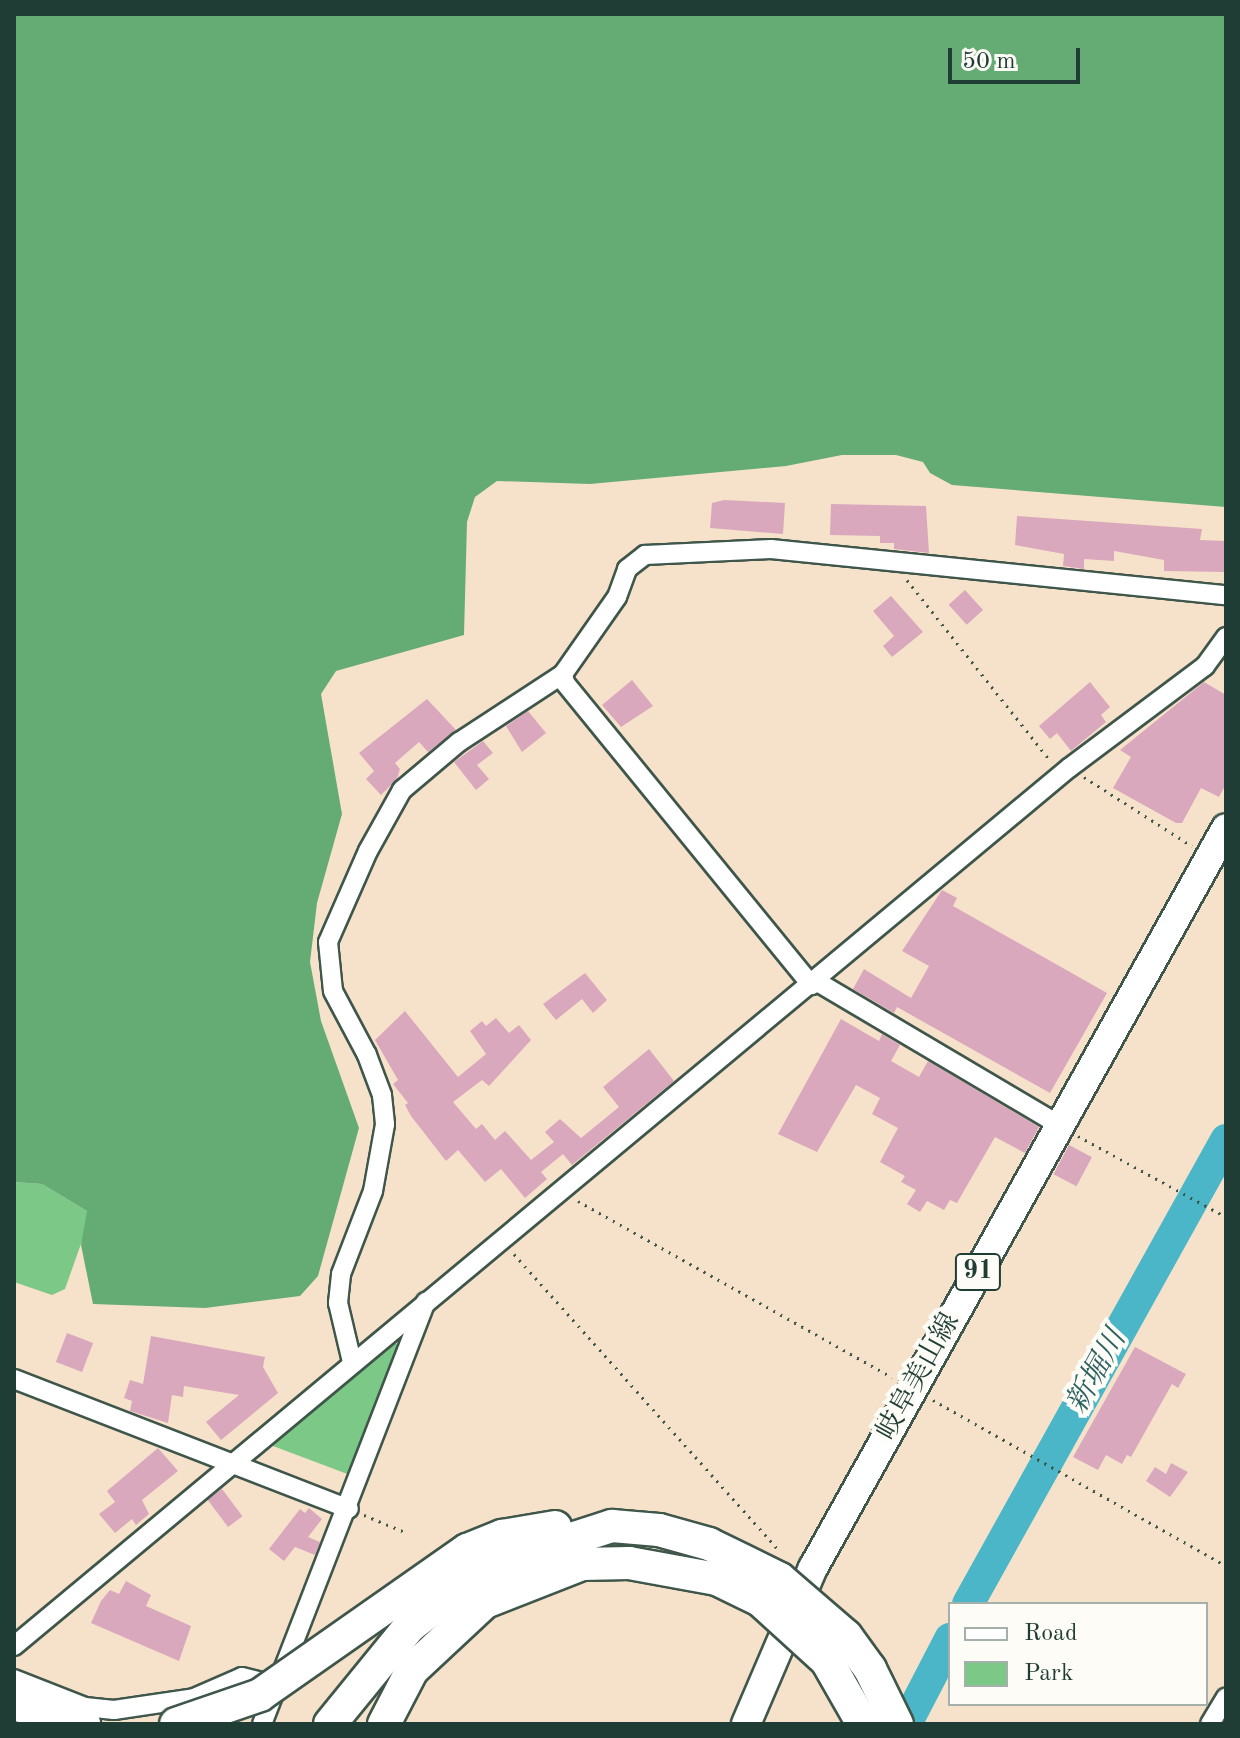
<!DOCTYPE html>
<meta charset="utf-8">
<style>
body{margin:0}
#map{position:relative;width:1240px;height:1738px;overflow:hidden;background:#f6e2ca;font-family:"Old Standard TT","Noto Serif JP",serif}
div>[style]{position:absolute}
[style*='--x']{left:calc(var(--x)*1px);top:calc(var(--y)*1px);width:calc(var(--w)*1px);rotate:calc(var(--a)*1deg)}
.green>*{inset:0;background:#7cc887}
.forest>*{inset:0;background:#65ac74}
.river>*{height:32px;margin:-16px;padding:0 16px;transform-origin:16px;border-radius:16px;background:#4ab6c7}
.building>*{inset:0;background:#daa8bd;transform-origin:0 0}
.path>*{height:3px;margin-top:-1.5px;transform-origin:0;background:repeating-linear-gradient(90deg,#3f564a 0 2px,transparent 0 8px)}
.roads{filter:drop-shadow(2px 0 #3f564a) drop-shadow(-2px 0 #3f564a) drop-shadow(0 2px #3f564a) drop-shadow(0 -2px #3f564a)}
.street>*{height:18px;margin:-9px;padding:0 9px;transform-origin:9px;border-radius:9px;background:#fff}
.primary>*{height:28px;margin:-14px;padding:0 14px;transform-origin:14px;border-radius:14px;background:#fff}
.highway>*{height:32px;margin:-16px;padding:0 16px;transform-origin:16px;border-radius:16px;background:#fff}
.bridges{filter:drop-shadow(2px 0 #3f564a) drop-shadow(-2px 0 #3f564a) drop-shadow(0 2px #3f564a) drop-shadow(0 -2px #3f564a)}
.highway-bridge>*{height:32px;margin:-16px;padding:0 16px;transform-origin:16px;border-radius:16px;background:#fff}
span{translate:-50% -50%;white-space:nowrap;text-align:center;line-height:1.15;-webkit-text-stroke:8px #fdfcf7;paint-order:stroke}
.shield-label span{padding:2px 6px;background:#fdfcf7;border:2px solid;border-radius:6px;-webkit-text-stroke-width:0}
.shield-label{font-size:26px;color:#1f3d34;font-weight:700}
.street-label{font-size:28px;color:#1f3d34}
.water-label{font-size:30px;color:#2c6160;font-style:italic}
.frame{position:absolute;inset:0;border:16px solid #1f3d34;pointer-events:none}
.legend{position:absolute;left:948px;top:1602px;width:260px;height:104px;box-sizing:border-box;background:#fdfcf7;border:2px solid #a4b0a9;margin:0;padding:10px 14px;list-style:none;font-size:24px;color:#1f3d34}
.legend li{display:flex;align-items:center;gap:16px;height:40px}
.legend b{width:40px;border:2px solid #a4b0a9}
.scale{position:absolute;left:948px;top:48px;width:132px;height:36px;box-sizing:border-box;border:4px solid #1f3d34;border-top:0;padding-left:10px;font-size:24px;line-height:28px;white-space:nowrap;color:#1f3d34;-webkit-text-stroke:6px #fdfcf7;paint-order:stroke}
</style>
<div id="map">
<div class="green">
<i style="clip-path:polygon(14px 1182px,42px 1184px,87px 1211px,88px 1224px,65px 1289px,52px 1295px,14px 1282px)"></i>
<i style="clip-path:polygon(387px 1340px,401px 1346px,350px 1475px,265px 1443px)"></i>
</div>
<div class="forest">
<i style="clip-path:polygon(14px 14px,1226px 14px,1226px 507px,952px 485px,930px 473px,923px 462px,896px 455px,842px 455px,786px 466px,590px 484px,497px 481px,475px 497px,467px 522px,464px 635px,336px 671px,321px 694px,342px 814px,317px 903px,310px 962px,321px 1021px,359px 1128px,318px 1276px,300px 1296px,205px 1308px,93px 1304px,81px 1245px,87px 1211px,42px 1184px,14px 1182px)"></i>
</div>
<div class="river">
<i style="--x:968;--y:1604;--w:531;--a:-60.92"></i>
<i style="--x:906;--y:1724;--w:96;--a:-62.6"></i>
</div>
<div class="building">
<i style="clip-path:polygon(724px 500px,785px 503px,783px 534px,710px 528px,712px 503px)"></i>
<i style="clip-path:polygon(831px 504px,926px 506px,929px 553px,894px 549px,894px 543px,880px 543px,880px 536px,830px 535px)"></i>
<i style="clip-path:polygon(1017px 516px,1202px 529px,1200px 540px,1225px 541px,1226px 572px,1164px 571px,1164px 560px,1114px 551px,1114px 561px,1084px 559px,1084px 569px,1063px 566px,1064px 554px,1015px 545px)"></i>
<i style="left:965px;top:590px;width:27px;height:22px;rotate:48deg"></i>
<i style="clip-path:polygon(891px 596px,923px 632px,892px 657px,883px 646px,894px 636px,873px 611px)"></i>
<i style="clip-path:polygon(632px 680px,653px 706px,621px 727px,602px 705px)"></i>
<i style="clip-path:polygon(1090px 682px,1110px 707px,1101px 715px,1106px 722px,1071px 751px,1057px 733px,1050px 739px,1039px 726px)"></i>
<i style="clip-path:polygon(1204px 682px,1226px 695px,1226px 784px,1219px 797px,1201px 788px,1182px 823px,1176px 823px,1113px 788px,1131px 757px,1120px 750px)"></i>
<i style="clip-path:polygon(427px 699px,456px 730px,428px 752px,419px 742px,395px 763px,400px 769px,397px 779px,381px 795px,366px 779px,374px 771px,359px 753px)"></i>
<i style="clip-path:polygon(528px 711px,546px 733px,522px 752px,506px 726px)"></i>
<i style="clip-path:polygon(483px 741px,493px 753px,477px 765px,489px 779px,476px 790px,454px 762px)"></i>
<i style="clip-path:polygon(942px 890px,957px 898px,953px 906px,1107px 993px,1050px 1093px,897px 1007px,894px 1013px,853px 989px,864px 969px,911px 998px,929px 966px,902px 951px)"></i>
<i style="clip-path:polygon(585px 973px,607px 1000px,593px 1013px,582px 999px,556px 1020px,543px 1004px)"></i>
<i style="clip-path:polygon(405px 1011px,458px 1077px,486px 1054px,470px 1031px,482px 1021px,486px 1026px,496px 1018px,509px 1033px,519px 1025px,531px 1040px,489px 1086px,482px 1080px,453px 1102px,476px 1129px,482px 1124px,495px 1140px,505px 1131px,531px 1160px,554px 1142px,545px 1132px,560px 1119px,581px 1138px,619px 1107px,603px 1087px,649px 1049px,674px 1081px,572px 1165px,563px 1154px,541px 1172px,547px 1179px,525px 1198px,501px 1169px,485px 1182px,458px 1150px,446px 1161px,411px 1116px,405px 1105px,408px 1103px,393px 1084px,398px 1080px,375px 1040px)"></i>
<i style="clip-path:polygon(841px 1019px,879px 1041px,882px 1034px,900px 1045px,891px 1061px,919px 1077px,928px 1061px,1039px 1127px,1025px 1153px,995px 1137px,957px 1203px,950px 1200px,944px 1210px,927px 1201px,920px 1212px,907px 1204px,916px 1190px,901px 1182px,905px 1176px,880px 1162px,898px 1128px,872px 1114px,880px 1098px,856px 1085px,817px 1152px,778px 1134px)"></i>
<i style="left:1069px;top:1145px;width:26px;height:33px;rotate:28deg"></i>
<i style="left:67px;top:1333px;width:28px;height:31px;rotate:21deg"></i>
<i style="clip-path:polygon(151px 1336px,265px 1357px,263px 1367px,278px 1393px,221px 1440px,206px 1422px,239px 1395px,184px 1386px,183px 1397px,172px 1395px,168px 1423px,130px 1411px,132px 1401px,124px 1398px,130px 1380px,143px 1384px)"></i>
<i style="clip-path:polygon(1135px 1347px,1186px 1374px,1178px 1388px,1172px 1384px,1131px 1457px,1127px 1455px,1122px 1464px,1106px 1455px,1098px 1470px,1073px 1457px)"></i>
<i style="clip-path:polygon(158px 1448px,178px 1471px,142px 1500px,149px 1514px,136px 1525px,132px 1519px,115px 1533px,99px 1514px,115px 1502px,107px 1491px)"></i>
<i style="clip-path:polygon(1171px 1463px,1188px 1472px,1170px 1497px,1146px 1481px,1155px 1467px,1166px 1474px)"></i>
<i style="left:222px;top:1489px;width:34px;height:18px;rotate:53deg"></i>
<i style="clip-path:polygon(309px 1508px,322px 1519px,308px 1537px,320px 1542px,315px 1555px,295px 1547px,284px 1561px,269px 1549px,300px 1509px,305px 1513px)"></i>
<i style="clip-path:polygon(126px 1581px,151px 1595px,146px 1606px,191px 1626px,179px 1661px,91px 1623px,101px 1601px,110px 1590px,119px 1594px)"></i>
</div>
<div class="path">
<i style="--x:907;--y:580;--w:232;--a:51.6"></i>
<i style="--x:1084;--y:777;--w:128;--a:32.6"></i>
<i style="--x:1078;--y:1136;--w:169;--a:28.7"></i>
<i style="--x:578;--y:1201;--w:360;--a:29.3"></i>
<i style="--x:514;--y:1254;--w:396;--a:48.2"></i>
<i style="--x:933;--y:1400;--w:337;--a:29.5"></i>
<i style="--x:364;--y:1515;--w:44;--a:22.5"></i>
</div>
<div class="roads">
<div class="street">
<i style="--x:563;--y:674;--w:9;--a:77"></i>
<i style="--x:565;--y:683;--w:390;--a:50.8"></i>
<i style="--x:816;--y:981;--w:285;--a:30.6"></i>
<i style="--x:352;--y:1362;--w:61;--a:-103.3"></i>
<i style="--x:338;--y:1303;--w:29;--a:-84"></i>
<i style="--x:341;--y:1274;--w:89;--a:-68.9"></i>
<i style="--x:373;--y:1191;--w:68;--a:-79.8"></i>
<i style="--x:385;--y:1124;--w:29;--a:-96"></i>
<i style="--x:382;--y:1095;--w:43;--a:-110.6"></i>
<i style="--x:367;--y:1055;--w:72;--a:-118"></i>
<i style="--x:333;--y:991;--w:49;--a:-95.8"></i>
<i style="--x:328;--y:942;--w:99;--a:-66.3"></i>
<i style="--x:368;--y:851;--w:70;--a:-60.9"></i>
<i style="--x:402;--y:790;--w:75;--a:-40.1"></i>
<i style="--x:459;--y:742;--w:124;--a:-33.2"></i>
<i style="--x:563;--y:674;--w:94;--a:-55"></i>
<i style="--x:617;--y:597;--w:30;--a:-70"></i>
<i style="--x:627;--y:569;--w:23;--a:-38"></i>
<i style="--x:645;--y:555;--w:126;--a:-2.7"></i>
<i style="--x:771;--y:549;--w:457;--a:5.8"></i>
<i style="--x:14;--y:1379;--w:359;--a:21.2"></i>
<i style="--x:14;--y:1646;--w:1373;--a:-39.77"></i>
<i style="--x:1069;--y:768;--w:170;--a:-36.9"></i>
<i style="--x:1205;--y:666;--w:36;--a:-54"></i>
<i style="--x:14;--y:1679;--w:76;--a:21.5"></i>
<i style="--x:85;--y:1707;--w:29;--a:6"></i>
<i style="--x:114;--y:1710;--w:81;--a:-8.5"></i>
<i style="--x:194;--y:1698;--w:52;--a:-23.6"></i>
<i style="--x:242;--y:1677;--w:36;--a:14"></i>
<i style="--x:262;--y:1724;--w:453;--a:-68.8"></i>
<i style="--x:1210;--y:1724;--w:31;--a:-59"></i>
</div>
<div class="primary">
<i style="--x:746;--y:1724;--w:170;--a:-66.8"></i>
<i style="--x:813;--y:1568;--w:847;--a:-60.83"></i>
</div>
<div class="highway">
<i style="--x:14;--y:1704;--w:73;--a:15.9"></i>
</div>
</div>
<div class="bridges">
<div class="highway-bridge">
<i style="--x:176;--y:1724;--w:89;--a:-19"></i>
<i style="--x:260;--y:1695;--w:253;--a:-35"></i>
<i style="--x:467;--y:1550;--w:38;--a:-22"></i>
<i style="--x:502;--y:1536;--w:54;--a:-9.6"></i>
<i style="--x:330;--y:1724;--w:125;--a:-50.8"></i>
<i style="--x:409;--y:1627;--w:55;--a:-38.3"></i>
<i style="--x:452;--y:1593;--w:80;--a:-28.5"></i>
<i style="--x:522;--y:1555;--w:95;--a:-17.9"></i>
<i style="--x:612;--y:1526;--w:47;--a:4.9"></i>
<i style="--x:659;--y:1530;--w:52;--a:15.6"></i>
<i style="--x:709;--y:1544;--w:79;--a:26.2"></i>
<i style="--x:780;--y:1579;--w:87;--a:40.8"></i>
<i style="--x:846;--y:1636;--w:41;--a:54"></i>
<i style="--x:870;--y:1669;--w:61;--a:63.9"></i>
<i style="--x:384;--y:1724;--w:61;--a:-62.6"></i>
<i style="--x:412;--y:1670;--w:100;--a:-43"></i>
<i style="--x:485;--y:1602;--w:104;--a:-21.4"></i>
<i style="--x:582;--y:1564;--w:47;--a:-1.2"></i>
<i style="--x:629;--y:1563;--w:89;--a:10.3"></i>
<i style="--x:717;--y:1579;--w:48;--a:26"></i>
<i style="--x:760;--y:1600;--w:91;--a:42.3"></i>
<i style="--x:827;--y:1661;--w:73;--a:60.3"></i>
</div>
</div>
<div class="shield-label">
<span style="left:978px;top:1272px">91</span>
</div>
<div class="street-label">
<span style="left:919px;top:1377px;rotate:-61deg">岐阜美山線</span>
</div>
<div class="water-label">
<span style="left:1097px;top:1372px;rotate:-61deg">新堀川</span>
</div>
<div class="frame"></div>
<ul class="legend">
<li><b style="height:10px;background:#fff"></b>Road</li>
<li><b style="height:22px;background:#7cc887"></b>Park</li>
</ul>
<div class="scale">50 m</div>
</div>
